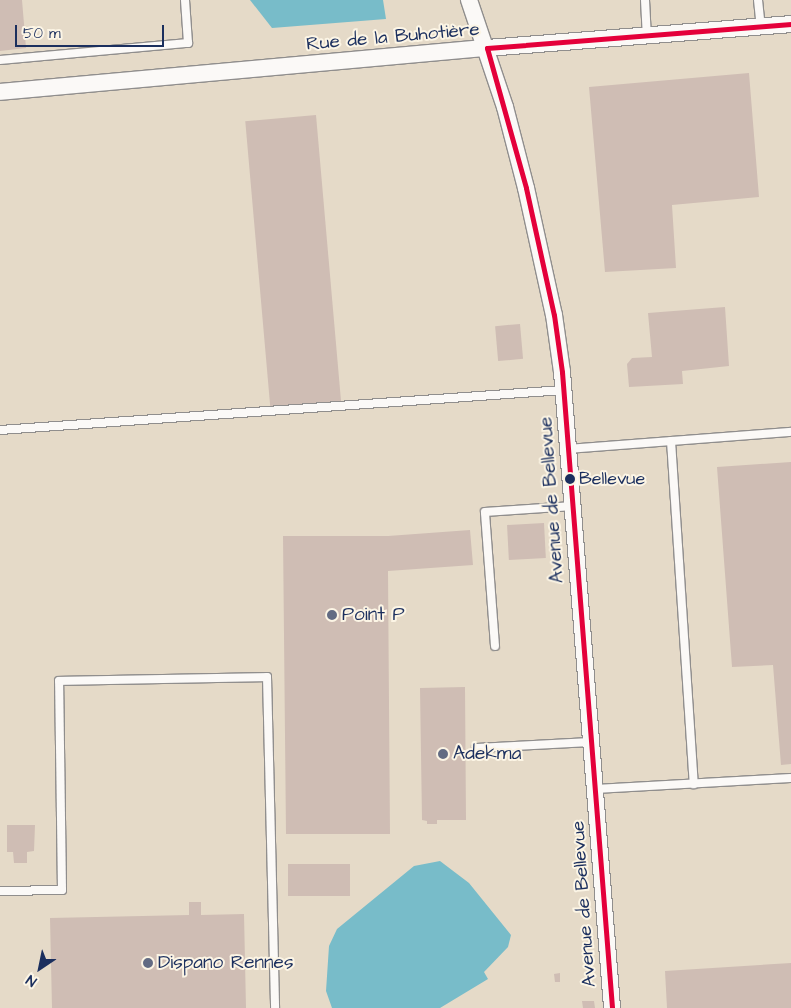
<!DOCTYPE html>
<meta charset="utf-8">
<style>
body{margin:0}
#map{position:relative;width:791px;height:1008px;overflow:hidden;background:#e5dac8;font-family:"Architects Daughter",sans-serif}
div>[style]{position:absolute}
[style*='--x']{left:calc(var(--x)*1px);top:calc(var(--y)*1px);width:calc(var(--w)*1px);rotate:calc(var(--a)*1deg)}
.water>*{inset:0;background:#78bcc9}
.building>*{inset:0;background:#cfbdb4;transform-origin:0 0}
.roads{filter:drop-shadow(1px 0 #908e8d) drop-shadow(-1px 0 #908e8d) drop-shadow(0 1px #908e8d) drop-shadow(0 -1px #908e8d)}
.service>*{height:8px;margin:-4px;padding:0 4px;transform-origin:4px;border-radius:4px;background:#fbf9f7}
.minor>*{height:16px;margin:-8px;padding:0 8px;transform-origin:8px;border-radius:8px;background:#fbf9f7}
.bus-1>*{height:5px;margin:-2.5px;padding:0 2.5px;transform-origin:2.5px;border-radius:2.5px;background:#e4003a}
.dots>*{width:14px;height:14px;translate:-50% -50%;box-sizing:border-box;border:2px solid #fcf5e5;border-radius:50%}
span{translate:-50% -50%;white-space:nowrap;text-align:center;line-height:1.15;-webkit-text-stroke:4px #fcf5e5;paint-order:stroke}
.bus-label{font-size:18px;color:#1b2f5e}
.left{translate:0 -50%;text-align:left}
.street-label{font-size:19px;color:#1b2f5e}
.poi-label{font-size:19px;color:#1b2f5e}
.north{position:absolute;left:15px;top:943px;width:50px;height:50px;-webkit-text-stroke:4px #fcf5e5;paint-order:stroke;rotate:214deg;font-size:14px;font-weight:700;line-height:20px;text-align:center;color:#1b2f5e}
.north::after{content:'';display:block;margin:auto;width:18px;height:22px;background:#1b2f5e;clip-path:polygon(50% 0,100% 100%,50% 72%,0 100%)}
.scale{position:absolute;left:15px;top:25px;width:149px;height:22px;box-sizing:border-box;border:2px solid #1b2f5e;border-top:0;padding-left:6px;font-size:15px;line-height:18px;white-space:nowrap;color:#1b2f5e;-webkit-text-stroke:4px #fcf5e5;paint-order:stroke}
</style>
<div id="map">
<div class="water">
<i style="clip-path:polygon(250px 0,383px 0,386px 19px,272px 28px)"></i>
<i style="clip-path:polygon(440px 861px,469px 883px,511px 935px,508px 947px,484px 972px,488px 979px,440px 1008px,332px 1008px,326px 991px,329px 946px,337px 929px,414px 866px)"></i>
</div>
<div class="building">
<i style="clip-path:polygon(0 0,22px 0,26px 48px,0 51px)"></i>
<i style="clip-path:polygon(749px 73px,759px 197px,672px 205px,676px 268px,605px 272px,589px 87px)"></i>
<i style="left:316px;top:115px;width:290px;height:71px;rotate:85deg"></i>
<i style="clip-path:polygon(725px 307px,729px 366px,682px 371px,683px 384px,629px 387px,627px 364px,632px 358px,652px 357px,648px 313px)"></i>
<i style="left:520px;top:324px;width:35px;height:25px;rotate:85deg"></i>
<i style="clip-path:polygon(791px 462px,791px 764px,781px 765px,773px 665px,732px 667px,717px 467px)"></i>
<i style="left:544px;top:523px;width:35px;height:37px;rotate:87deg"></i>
<i style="clip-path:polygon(470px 530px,473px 565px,388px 571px,390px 834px,286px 834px,283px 536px,388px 536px)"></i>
<i style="clip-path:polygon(465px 687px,466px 820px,437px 820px,437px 824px,427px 824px,427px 821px,422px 820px,420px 688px)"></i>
<i style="clip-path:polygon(7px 825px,35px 825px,34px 851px,27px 852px,27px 863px,14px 863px,13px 852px,7px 852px)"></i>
<i style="left:288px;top:864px;width:62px;height:32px"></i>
<i style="clip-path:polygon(189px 902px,201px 902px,201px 915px,244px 914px,246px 1008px,52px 1008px,50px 918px,189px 915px)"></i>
<i style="clip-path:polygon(791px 963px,791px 1008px,667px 1008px,665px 971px)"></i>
<i style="clip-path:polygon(560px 973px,560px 982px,555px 982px,554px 974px)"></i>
<i style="clip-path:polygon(582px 1001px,594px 1001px,595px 1008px,583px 1008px)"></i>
</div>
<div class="roads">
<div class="service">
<i style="--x:645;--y:0;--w:36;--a:87"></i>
<i style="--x:758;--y:0;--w:28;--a:84"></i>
<i style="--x:0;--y:60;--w:189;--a:-5.2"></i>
<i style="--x:188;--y:43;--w:43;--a:-94"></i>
<i style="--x:0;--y:430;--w:565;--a:-4.06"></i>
<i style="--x:671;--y:441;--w:344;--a:86.2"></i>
<i style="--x:568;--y:449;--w:224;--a:-4.4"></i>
<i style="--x:495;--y:646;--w:134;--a:-94.3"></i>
<i style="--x:485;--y:512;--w:88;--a:-3.9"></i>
<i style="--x:476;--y:748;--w:115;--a:-3"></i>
<i style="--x:595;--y:789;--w:196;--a:-3.2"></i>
<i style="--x:0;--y:891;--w:62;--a:-0.9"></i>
<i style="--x:62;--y:890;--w:209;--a:-90.8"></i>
<i style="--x:59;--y:681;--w:208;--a:-1.1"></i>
<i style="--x:267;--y:677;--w:331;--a:88.6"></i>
</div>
<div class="minor">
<i style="--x:469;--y:0;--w:113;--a:71.4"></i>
<i style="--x:505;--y:107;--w:84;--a:75.5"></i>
<i style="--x:526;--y:188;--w:130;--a:77.6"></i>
<i style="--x:554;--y:315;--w:58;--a:82"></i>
<i style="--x:562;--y:372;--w:638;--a:85.5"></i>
<i style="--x:0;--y:92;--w:489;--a:-5.2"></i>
<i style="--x:487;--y:48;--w:305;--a:-4.5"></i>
</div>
</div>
<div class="bus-1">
<i style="--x:487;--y:48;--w:145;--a:74.4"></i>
<i style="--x:526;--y:188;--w:130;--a:77.6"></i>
<i style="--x:554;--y:315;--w:58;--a:82"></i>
<i style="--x:562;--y:372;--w:638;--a:85.5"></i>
<i style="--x:487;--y:48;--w:305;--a:-4.5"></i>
</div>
<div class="dots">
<i style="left:570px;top:479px;background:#1b2f5e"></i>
<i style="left:332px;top:615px;background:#626b83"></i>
<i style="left:443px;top:754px;background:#626b83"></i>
<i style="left:148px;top:963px;background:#626b83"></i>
</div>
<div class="bus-label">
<span class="left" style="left:579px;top:479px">Bellevue</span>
</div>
<div class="street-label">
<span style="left:393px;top:37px;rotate:-5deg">Rue de la Buhotière</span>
<span style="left:552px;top:500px;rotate:-94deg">Avenue de Bellevue</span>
<span style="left:584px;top:904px;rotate:-94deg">Avenue de Bellevue</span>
</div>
<div class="poi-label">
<span class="left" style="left:342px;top:615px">Point P</span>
<span class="left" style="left:453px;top:754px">Adekma</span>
<span class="left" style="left:158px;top:963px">Dispano Rennes</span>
</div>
<div class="north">N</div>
<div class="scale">50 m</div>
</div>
